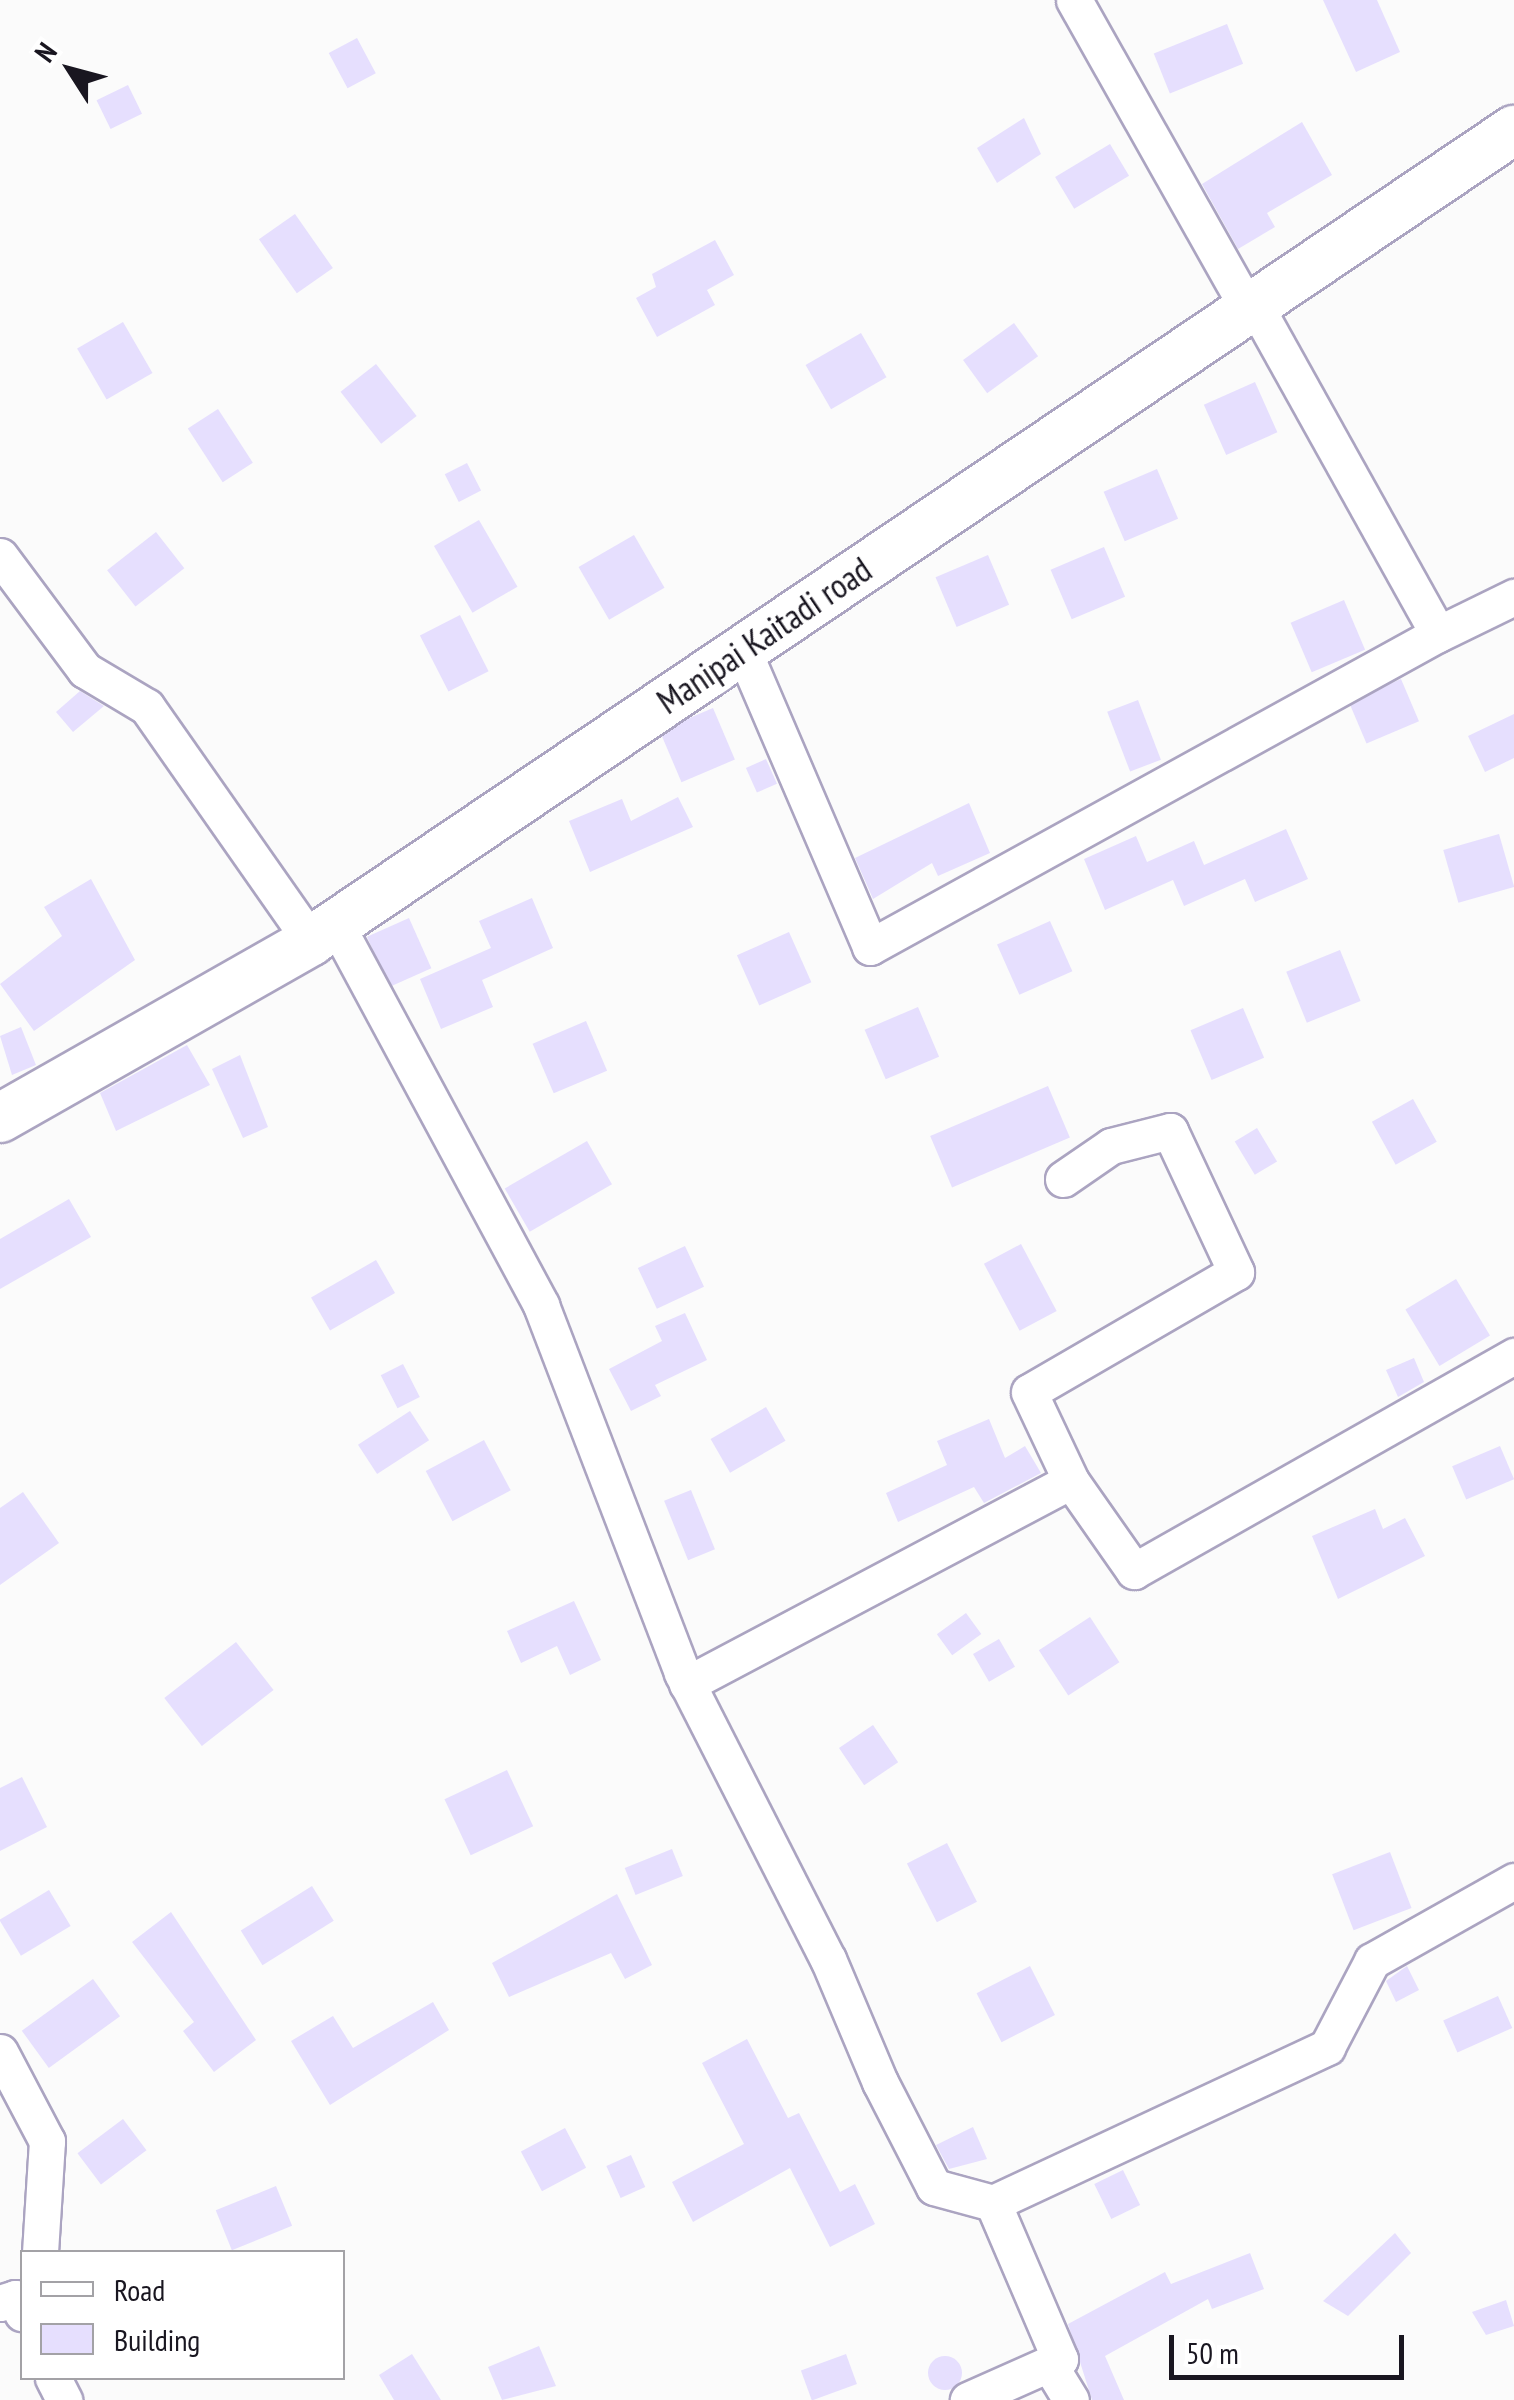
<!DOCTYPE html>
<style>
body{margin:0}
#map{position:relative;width:1514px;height:2400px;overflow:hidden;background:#fbfbfb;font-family:"PT Sans Narrow",sans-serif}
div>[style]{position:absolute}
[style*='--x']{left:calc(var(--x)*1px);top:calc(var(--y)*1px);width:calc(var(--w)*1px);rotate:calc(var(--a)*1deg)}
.building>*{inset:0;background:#e6dffe;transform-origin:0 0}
.round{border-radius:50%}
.roads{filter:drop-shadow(2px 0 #aba4c1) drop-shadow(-2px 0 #aba4c1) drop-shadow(0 2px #aba4c1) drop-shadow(0 -2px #aba4c1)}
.street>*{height:35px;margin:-17.5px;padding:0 17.5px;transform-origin:17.5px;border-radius:17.5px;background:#fff}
.secondary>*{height:48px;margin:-24px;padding:0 24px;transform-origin:24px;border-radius:24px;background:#fff}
span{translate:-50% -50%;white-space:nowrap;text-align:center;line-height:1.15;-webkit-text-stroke:10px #fff;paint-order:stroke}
.street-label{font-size:35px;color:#191620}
.legend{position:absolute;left:20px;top:2250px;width:325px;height:130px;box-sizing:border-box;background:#fff;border:2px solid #a3a2a6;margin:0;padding:12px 18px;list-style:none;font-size:30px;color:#191620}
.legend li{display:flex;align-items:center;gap:20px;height:50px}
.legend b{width:50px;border:2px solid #a3a2a6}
.north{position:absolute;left:20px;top:20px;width:100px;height:100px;-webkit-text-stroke:8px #fff;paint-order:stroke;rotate:306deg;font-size:28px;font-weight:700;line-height:40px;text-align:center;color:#191620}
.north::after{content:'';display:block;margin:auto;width:35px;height:45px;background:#191620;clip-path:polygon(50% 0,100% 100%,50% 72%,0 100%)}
.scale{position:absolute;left:1169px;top:2335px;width:235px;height:45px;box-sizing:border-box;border:5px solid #191620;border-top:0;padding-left:12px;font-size:30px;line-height:35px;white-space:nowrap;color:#191620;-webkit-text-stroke:8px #fff;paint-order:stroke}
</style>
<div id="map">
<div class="building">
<i style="clip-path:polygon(1323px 0,1377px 0,1400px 52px,1356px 72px)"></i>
<i style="left:1227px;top:24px;width:43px;height:79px;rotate:68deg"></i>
<i style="left:357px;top:38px;width:40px;height:32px;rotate:62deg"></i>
<i style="left:128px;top:85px;width:32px;height:35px;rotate:64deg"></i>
<i style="clip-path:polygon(1024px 118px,1041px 154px,997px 183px,977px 148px)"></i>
<i style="clip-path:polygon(1302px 122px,1332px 175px,1267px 213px,1275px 227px,1238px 249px,1202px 184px)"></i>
<i style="left:1110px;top:144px;width:37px;height:64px;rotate:59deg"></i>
<i style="left:295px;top:214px;width:66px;height:44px;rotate:55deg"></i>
<i style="clip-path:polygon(715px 240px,734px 275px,707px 290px,715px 305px,657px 337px,636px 298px,656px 287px,652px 274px)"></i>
<i style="left:123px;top:322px;width:59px;height:53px;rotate:60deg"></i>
<i style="left:1014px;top:323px;width:41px;height:63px;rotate:54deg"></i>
<i style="left:861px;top:333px;width:51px;height:64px;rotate:60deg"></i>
<i style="left:376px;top:364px;width:66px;height:45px;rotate:52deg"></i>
<i style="left:1255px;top:382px;width:55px;height:56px;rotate:66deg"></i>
<i style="left:218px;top:409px;width:64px;height:36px;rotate:57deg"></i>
<i style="left:467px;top:463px;width:31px;height:25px;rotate:63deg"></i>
<i style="left:1157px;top:469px;width:54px;height:58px;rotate:67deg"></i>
<i style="left:479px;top:520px;width:77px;height:52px;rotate:60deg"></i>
<i style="left:156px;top:532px;width:46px;height:62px;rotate:52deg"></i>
<i style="left:634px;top:535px;width:61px;height:64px;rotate:60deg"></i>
<i style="left:1104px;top:547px;width:54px;height:58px;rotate:67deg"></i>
<i style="left:988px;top:555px;width:54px;height:57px;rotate:67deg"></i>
<i style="left:1344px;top:600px;width:54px;height:58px;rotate:67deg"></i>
<i style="left:460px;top:615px;width:63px;height:45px;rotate:63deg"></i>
<i style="left:1401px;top:679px;width:46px;height:57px;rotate:67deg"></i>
<i style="clip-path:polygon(80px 691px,104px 706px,73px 732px,56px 712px)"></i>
<i style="left:1138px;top:700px;width:64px;height:33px;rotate:69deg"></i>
<i style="left:713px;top:708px;width:56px;height:58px;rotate:67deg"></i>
<i style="clip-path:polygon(1514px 714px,1514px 758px,1485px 772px,1468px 736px)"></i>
<i style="left:766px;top:759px;width:27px;height:22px;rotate:66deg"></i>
<i style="clip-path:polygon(678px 797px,693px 827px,590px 872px,569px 821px,622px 799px,631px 821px)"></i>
<i style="clip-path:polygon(969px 803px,990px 853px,938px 876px,932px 863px,873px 899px,855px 858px)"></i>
<i style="clip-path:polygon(1286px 829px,1308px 879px,1255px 902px,1245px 879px,1184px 906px,1173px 880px,1105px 910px,1084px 859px,1136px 836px,1147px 862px,1194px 841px,1204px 865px)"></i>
<i style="left:1499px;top:834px;width:55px;height:58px;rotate:74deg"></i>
<i style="clip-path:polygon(91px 879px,135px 960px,34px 1031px,0 984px,62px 936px,44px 907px)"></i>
<i style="clip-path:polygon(532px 898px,553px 948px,482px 980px,493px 1007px,441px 1029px,420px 979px,491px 948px,479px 921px)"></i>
<i style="left:409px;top:918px;width:55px;height:46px;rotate:66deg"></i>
<i style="left:1050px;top:921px;width:55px;height:58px;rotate:66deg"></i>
<i style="left:789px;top:932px;width:55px;height:57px;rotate:66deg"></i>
<i style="left:1340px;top:950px;width:55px;height:58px;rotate:68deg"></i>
<i style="left:918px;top:1007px;width:54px;height:58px;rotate:67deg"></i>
<i style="left:1243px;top:1008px;width:54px;height:57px;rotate:67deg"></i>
<i style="left:586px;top:1021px;width:54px;height:58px;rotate:67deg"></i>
<i style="clip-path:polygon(21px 1027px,36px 1065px,12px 1075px,0 1036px)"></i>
<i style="clip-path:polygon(187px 1045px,210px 1085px,116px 1131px,100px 1093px)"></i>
<i style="clip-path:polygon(240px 1055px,268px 1127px,243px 1138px,212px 1069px)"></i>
<i style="left:1048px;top:1086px;width:56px;height:128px;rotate:67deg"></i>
<i style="left:1413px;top:1099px;width:49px;height:47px;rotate:61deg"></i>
<i style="left:1257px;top:1128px;width:39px;height:26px;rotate:59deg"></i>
<i style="left:587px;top:1141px;width:50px;height:95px;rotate:60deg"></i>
<i style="clip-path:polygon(69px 1199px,91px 1237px,0 1289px,0 1239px)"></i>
<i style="left:1021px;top:1244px;width:76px;height:42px;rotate:62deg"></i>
<i style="left:685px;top:1246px;width:45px;height:52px;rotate:65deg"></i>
<i style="left:376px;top:1260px;width:38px;height:75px;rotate:60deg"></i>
<i style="left:1456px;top:1279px;width:66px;height:59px;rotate:59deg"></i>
<i style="clip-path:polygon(685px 1313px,707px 1360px,655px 1385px,661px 1396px,631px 1411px,609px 1369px,662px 1341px,655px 1326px)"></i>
<i style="clip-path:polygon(1414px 1358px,1424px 1382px,1398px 1397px,1386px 1370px)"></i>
<i style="left:403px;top:1364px;width:37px;height:25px;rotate:63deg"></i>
<i style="left:766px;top:1407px;width:39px;height:64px;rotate:60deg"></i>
<i style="left:410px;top:1411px;width:35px;height:62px;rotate:57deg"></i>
<i style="clip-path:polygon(989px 1419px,1005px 1458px,1025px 1446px,1041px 1473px,984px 1503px,974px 1487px,898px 1522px,886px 1493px,947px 1465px,937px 1441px)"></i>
<i style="left:484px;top:1440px;width:57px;height:66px;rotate:62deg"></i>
<i style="left:1500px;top:1446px;width:36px;height:52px;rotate:67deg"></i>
<i style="left:691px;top:1490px;width:64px;height:29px;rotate:68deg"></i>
<i style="clip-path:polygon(23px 1492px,59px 1543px,0 1585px,0 1508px)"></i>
<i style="clip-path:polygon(1375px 1509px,1383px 1529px,1405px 1518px,1425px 1556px,1338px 1599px,1312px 1536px)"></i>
<i style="clip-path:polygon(574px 1601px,601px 1660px,570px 1675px,557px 1646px,521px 1663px,507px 1631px)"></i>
<i style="left:966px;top:1613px;width:26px;height:36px;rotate:54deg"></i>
<i style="left:1090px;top:1617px;width:54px;height:61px;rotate:57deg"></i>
<i style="left:999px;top:1639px;width:32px;height:30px;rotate:60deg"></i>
<i style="left:236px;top:1642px;width:61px;height:91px;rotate:52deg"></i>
<i style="left:873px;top:1725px;width:45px;height:41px;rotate:56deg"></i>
<i style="left:507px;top:1770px;width:62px;height:69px;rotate:65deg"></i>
<i style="clip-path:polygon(22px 1777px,47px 1827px,0 1851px,0 1788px)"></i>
<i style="left:947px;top:1843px;width:66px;height:45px;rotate:63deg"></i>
<i style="left:672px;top:1849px;width:29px;height:51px;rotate:68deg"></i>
<i style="left:1390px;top:1852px;width:60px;height:62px;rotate:69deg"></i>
<i style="left:312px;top:1886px;width:41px;height:84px;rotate:58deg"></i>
<i style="left:49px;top:1890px;width:42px;height:58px;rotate:59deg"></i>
<i style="clip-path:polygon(617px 1894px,652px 1965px,625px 1979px,611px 1953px,509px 1997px,492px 1963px)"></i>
<i style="clip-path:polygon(171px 1912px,256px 2040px,214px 2072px,183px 2031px,194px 2022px,132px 1942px)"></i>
<i style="left:1030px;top:1966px;width:55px;height:60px;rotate:63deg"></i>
<i style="clip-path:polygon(1407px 1966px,1419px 1990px,1396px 2002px,1386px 1981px)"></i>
<i style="left:93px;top:1979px;width:46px;height:88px;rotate:54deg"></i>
<i style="left:1498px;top:1996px;width:35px;height:60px;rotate:66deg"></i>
<i style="clip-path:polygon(433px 2002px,449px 2030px,330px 2105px,291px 2041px,333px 2016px,353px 2048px)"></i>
<i style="clip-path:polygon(747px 2039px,788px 2118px,799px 2113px,840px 2192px,855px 2184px,875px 2224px,830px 2247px,790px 2168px,693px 2222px,672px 2182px,744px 2144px,702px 2063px)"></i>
<i style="left:123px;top:2119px;width:39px;height:57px;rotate:53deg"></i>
<i style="clip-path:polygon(973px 2127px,987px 2159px,949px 2169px,936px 2145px)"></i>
<i style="left:565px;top:2128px;width:45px;height:50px;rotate:62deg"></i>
<i style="left:631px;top:2155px;width:35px;height:27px;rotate:66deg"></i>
<i style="left:1123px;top:2170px;width:39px;height:32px;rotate:64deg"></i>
<i style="left:276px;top:2186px;width:43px;height:65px;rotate:68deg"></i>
<i style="clip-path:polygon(1395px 2233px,1411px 2253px,1348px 2316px,1323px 2301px)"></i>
<i style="clip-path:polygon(1250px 2253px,1264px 2289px,1212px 2309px,1208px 2299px,1105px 2356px,1124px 2400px,1092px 2400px,1068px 2324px,1165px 2272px,1171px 2284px)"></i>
<i style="clip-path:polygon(1506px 2300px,1514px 2326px,1486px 2335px,1472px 2312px)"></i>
<i style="clip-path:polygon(539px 2346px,556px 2386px,502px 2400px,488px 2367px)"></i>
<i style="clip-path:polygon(412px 2354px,441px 2400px,394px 2400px,379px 2375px)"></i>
<i style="left:846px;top:2354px;width:32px;height:48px;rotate:70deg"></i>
<i class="round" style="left:928px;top:2356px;width:34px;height:34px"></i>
</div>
<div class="roads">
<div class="street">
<i style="--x:1074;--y:0;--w:355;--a:60.6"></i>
<i style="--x:1255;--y:305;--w:376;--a:60.9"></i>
<i style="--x:1438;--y:634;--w:85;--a:-26"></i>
<i style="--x:0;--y:556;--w:142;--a:53.3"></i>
<i style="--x:85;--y:670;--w:72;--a:30.8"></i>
<i style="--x:147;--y:707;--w:286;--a:55"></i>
<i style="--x:743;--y:650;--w:323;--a:66.8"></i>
<i style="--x:870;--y:947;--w:649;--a:-28.86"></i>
<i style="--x:336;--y:924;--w:433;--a:61.7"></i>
<i style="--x:541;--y:1305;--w:394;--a:69"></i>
<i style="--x:682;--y:1673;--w:321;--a:63"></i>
<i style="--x:828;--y:1959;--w:134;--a:67.1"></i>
<i style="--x:880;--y:2082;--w:118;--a:62.8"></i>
<i style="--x:934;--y:2187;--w:61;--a:15.2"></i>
<i style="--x:993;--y:2203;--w:170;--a:66.8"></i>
<i style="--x:1060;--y:2359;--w:101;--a:156"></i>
<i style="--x:1063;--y:1179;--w:58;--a:-34.5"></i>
<i style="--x:1111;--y:1146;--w:61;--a:-14.3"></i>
<i style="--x:1170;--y:1131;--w:156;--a:64.9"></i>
<i style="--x:1236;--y:1272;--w:239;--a:149.9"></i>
<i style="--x:1029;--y:1392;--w:98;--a:64.7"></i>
<i style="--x:687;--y:1684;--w:434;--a:-27.9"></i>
<i style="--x:1071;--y:1481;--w:110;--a:55"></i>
<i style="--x:1134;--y:1571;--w:437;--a:-29.5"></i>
<i style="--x:0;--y:2052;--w:101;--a:62.2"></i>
<i style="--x:47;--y:2141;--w:111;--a:93.6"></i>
<i style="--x:993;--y:2203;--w:369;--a:-25"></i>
<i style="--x:1327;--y:2047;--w:97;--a:-62.4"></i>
<i style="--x:1372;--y:1961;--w:163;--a:-29.4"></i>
<i style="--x:0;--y:2303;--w:16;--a:-18"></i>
<i style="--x:15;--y:2298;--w:17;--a:65"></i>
<i style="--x:1049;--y:2364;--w:42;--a:58.6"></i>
<i style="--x:53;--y:2378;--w:25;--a:63"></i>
</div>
<div class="secondary">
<i style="--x:0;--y:1118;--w:358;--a:-29.6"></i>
<i style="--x:311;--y:941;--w:1451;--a:-33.99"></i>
</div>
</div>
<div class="street-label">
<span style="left:764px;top:635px;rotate:-34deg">Manipai Kaitadi road</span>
</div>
<ul class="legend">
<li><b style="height:12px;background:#fff"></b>Road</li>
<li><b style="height:28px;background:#e6dffe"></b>Building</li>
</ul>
<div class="north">N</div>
<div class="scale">50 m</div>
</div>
